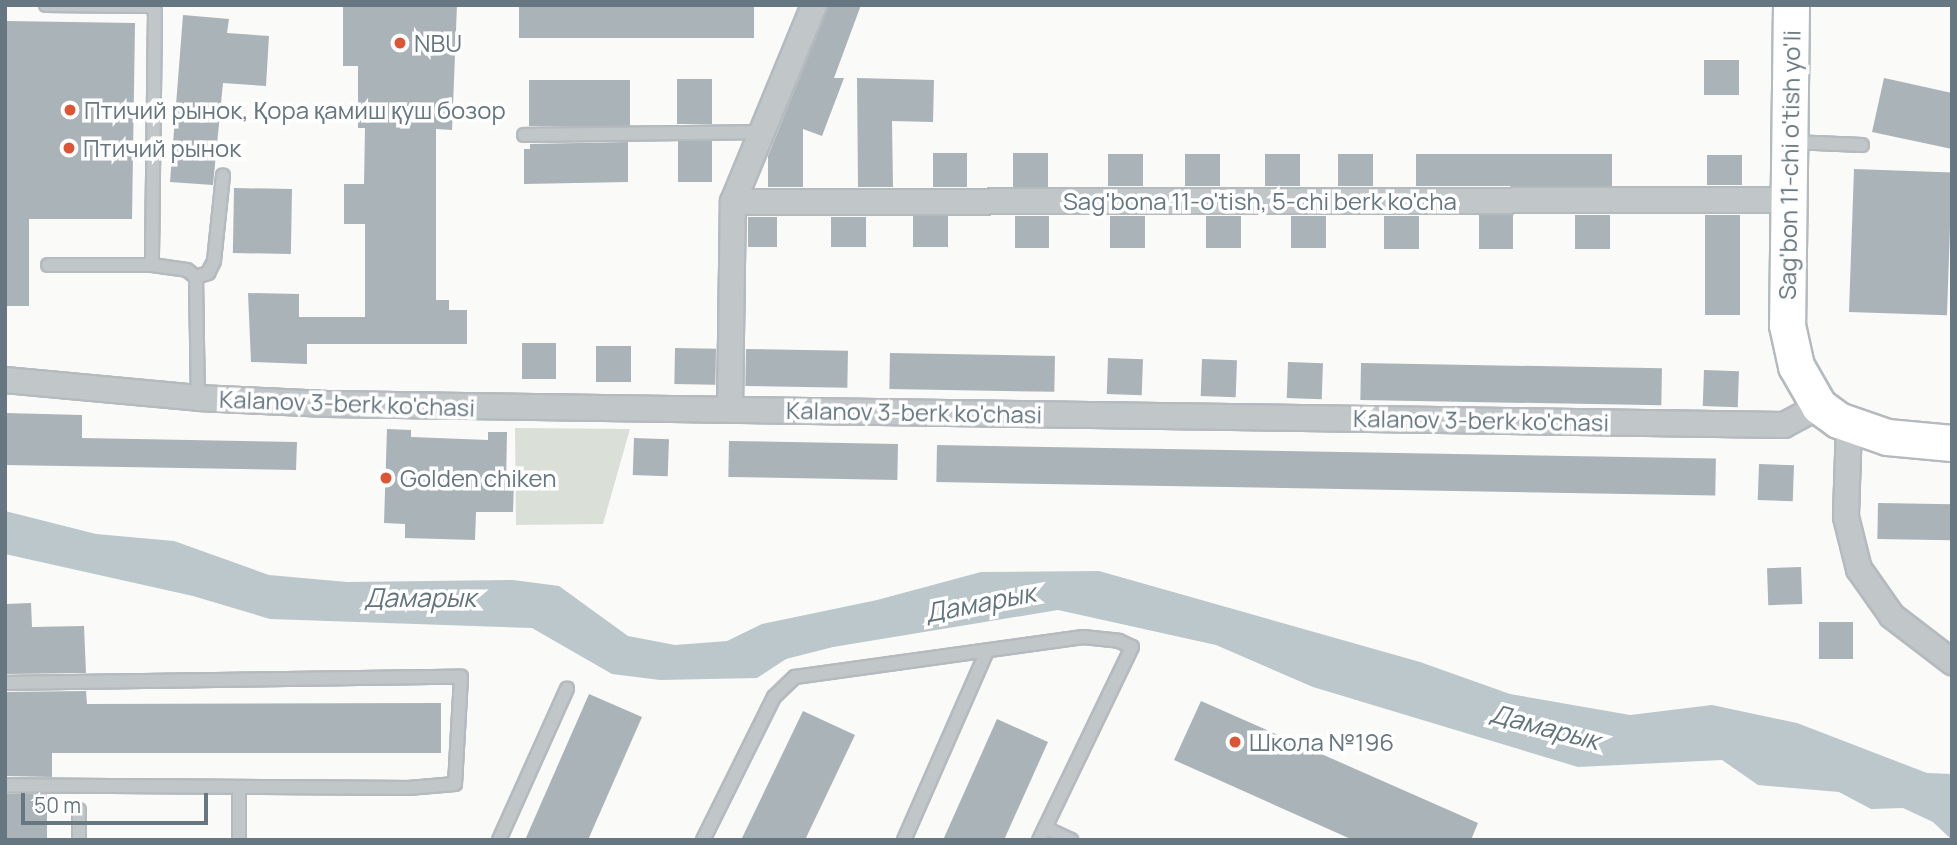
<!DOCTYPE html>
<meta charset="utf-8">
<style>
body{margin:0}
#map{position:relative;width:1957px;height:845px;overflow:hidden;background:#fafaf8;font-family:Manrope,sans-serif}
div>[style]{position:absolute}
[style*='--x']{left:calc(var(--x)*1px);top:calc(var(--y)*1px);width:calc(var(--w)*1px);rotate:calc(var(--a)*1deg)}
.green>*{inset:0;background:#dadfd7}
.water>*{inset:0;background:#bbc7cb}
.building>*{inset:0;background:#aab3b8;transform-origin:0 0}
.roads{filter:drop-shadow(2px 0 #b4babe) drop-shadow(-2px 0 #b4babe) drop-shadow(0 2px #b4babe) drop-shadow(0 -2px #b4babe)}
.lane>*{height:12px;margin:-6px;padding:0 6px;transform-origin:6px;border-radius:6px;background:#c1c6c9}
.street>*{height:24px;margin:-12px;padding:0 12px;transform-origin:12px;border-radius:12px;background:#c1c6c9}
.secondary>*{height:35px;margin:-17.5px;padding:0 17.5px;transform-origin:17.5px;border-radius:17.5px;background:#fff}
.dots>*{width:19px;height:19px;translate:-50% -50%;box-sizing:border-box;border:4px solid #fff;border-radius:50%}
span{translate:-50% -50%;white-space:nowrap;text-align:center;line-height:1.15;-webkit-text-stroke:7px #fff;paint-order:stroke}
.poi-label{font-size:24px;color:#667781}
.left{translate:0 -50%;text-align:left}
.street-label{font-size:24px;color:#667781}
.water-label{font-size:26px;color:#61757b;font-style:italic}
.frame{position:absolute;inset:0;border:7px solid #667781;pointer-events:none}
.scale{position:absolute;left:21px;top:793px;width:187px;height:32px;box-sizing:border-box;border:4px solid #667781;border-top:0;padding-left:9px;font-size:21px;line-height:24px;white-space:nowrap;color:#667781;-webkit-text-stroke:5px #fff;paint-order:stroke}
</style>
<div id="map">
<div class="green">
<i style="clip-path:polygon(515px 428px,630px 429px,603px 524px,516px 525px)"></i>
</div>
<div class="water">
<i style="clip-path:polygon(5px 511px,96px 534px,174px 541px,269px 575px,347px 582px,513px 580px,559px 586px,628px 636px,675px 645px,727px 641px,762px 624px,877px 600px,981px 572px,1099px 571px,1420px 662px,1510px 694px,1630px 715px,1712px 705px,1797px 723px,1927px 773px,1952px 774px,1952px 840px,1933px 822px,1903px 808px,1871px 809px,1839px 792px,1758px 785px,1722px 760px,1578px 767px,1313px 687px,1216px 645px,1058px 610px,833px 647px,786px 659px,757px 678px,660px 680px,612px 674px,532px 628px,270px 619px,193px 596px,5px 554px)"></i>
</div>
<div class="building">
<i style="clip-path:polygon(343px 5px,457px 5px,452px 130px,436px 129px,436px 300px,449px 300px,449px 310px,467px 310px,467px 344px,307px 344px,307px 364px,251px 362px,248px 293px,299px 294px,299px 317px,365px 317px,365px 224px,344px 224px,344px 184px,364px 184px,365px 128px,358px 128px,358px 66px,343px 66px)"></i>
<i style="left:519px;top:5px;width:235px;height:33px"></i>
<i style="clip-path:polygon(829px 5px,861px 5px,834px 78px,844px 78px,822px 136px,803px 129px,803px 187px,768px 187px,768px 156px)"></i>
<i style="clip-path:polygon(183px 15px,229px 19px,227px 33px,269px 36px,266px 86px,223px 83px,213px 185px,170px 182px)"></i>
<i style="clip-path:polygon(6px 21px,135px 23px,132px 219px,29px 219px,29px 306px,5px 306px)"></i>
<i style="left:1704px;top:60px;width:35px;height:35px"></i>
<i style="clip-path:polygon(857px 78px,934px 80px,933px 122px,892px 121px,893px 187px,858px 187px)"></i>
<i style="clip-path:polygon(1884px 78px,1952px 93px,1952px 149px,1872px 132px)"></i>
<i style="left:677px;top:79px;width:35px;height:45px"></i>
<i style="left:529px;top:80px;width:101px;height:46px"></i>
<i style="left:712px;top:141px;width:41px;height:34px;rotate:90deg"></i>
<i style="clip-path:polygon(628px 142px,628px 182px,524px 184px,524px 149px,530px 149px,530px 144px)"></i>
<i style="left:933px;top:153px;width:34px;height:34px"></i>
<i style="left:1048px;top:153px;width:34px;height:35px;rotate:90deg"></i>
<i style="left:1108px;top:154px;width:35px;height:32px"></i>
<i style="left:1185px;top:154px;width:35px;height:32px"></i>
<i style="left:1265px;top:154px;width:35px;height:32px"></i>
<i style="left:1338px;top:154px;width:35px;height:32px"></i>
<i style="left:1416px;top:154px;width:196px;height:32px"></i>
<i style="left:1707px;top:155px;width:35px;height:30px"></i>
<i style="left:1854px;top:169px;width:98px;height:143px;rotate:2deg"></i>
<i style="left:234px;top:188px;width:58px;height:65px;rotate:1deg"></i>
<i style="left:1479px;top:215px;width:34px;height:34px"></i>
<i style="left:1575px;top:215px;width:35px;height:34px"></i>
<i style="left:1705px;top:215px;width:35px;height:100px"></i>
<i style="left:948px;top:216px;width:31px;height:35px;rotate:90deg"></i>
<i style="left:1015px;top:216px;width:34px;height:32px"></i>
<i style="left:1110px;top:216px;width:35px;height:32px"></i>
<i style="left:1206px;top:216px;width:35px;height:32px"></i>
<i style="left:1291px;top:216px;width:35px;height:32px"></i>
<i style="left:1384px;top:216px;width:35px;height:33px"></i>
<i style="left:748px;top:217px;width:29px;height:30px"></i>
<i style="left:831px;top:217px;width:35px;height:30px"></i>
<i style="left:522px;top:343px;width:34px;height:36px"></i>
<i style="left:596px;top:346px;width:35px;height:36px"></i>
<i style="left:675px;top:348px;width:41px;height:36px;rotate:1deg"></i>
<i style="left:746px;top:349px;width:102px;height:37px;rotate:1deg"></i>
<i style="left:890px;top:353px;width:165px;height:36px;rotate:1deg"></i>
<i style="left:1108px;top:358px;width:35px;height:36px;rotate:2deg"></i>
<i style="left:1202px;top:359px;width:35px;height:37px;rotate:2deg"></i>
<i style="left:1288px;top:362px;width:35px;height:36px;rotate:2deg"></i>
<i style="left:1361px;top:363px;width:301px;height:37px;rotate:1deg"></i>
<i style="left:1704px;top:370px;width:35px;height:36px;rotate:2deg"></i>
<i style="clip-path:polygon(5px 413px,82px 415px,82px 438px,297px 442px,296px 470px,5px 465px)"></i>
<i style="clip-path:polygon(387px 429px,411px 430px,411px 437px,488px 440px,488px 432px,507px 432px,506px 485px,514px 485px,513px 512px,476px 512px,475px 540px,405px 538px,405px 524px,384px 523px)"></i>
<i style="left:634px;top:438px;width:35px;height:37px;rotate:2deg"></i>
<i style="left:729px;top:441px;width:169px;height:36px;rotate:1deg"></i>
<i style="left:937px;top:445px;width:779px;height:37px;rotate:1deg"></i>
<i style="left:1759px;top:464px;width:35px;height:36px;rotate:2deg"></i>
<i style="left:1878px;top:503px;width:74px;height:36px;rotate:1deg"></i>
<i style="left:1801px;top:567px;width:37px;height:34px;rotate:88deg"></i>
<i style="clip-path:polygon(31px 603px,32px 627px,84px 626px,86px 673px,5px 674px,5px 604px)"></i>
<i style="left:1819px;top:622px;width:34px;height:37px"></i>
<i style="clip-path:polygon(86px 691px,87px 704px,441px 703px,441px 753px,52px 753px,52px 777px,5px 776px,5px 692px)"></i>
<i style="clip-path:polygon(589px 694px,642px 717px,588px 840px,525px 840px)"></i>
<i style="clip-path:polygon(1201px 701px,1478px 823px,1471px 840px,1353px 840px,1174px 760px)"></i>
<i style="clip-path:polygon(803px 711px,855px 735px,805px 840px,741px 840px)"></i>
<i style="clip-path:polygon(997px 719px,1048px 742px,1004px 840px,943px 840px)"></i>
<i style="left:5px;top:794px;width:42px;height:46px"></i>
</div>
<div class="roads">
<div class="lane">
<i style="--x:46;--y:5;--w:104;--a:0.6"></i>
<i style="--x:150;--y:6;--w:7;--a:45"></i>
<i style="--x:155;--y:11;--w:254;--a:90.7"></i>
<i style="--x:524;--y:135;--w:238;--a:-0.7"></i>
<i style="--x:1792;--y:142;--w:70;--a:2.5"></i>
<i style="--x:48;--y:265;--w:104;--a:0"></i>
<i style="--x:152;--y:265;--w:35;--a:8"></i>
<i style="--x:187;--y:270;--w:11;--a:38"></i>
<i style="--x:196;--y:277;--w:121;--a:89.1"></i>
<i style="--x:196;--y:277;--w:13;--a:-18"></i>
<i style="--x:208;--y:273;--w:13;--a:-63"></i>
<i style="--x:214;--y:261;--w:86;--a:-84"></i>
<i style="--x:5;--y:683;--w:456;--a:-0.8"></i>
<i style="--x:461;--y:677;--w:107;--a:93.2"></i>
<i style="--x:455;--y:784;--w:47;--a:175.1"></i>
<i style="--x:408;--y:788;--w:403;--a:-179.6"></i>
<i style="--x:239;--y:787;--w:53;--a:90"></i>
<i style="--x:1045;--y:828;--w:29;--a:25"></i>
<i style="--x:79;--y:840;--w:30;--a:-90"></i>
<i style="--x:499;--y:840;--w:166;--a:-65.8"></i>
<i style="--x:703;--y:840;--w:160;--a:-63.6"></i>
<i style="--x:774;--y:697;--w:29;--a:-44"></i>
<i style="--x:795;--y:677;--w:291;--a:-7.9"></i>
<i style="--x:1083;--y:637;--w:36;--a:6"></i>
<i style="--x:1119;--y:641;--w:14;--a:25"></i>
<i style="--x:1132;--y:647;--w:214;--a:115.7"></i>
<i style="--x:904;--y:840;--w:206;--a:-66.3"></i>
</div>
<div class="street">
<i style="--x:733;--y:202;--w:1054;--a:-0.11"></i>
<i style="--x:5;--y:380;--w:194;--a:5.3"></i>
<i style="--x:198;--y:398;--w:130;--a:2.6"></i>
<i style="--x:328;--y:404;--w:1456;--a:0.83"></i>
<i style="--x:1784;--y:425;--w:40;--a:-28"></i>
<i style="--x:730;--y:409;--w:207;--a:-89.2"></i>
<i style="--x:733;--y:202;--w:213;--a:-67.6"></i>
<i style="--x:1849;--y:425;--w:92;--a:91.9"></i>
<i style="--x:1846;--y:517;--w:54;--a:76"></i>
<i style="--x:1859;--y:569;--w:57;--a:54.9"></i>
<i style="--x:1892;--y:616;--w:76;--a:37.5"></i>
</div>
<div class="secondary">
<i style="--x:1791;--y:5;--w:320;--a:90.7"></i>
<i style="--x:1787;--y:325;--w:42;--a:77.6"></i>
<i style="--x:1796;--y:366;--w:46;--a:60.1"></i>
<i style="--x:1819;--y:406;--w:24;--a:36"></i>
<i style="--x:1838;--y:420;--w:52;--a:19.1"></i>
<i style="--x:1887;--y:437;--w:65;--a:5.3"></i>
</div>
</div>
<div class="dots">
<i style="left:400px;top:43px;background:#dc5636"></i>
<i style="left:70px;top:110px;background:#dc5636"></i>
<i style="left:69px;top:148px;background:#dc5636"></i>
<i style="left:386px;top:478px;background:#dc5636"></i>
<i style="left:1235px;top:742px;background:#dc5636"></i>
</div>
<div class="poi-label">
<span class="left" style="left:414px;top:43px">NBU</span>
<span class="left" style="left:84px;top:110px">Птичий рынок, Қора қамиш қуш бозор</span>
<span class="left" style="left:83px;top:148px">Птичий рынок</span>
<span class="left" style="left:400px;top:478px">Golden chiken</span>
<span class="left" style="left:1249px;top:742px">Школа №196</span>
</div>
<div class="street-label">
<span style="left:1789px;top:165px;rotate:-89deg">Sag'bon 11-chi o'tish yo'li</span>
<span style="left:1260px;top:201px">Sag'bona 11-o'tish, 5-chi berk ko'cha</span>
<span style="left:347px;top:403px;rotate:2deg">Kalanov 3-berk ko'chasi</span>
<span style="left:914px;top:412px;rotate:1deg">Kalanov 3-berk ko'chasi</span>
<span style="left:1481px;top:420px;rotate:1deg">Kalanov 3-berk ko'chasi</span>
</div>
<div class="water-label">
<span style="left:420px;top:598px">Дамарык</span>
<span style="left:980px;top:603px;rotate:-11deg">Дамарык</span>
<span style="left:1545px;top:727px;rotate:15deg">Дамарык</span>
</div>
<div class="frame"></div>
<div class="scale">50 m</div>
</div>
